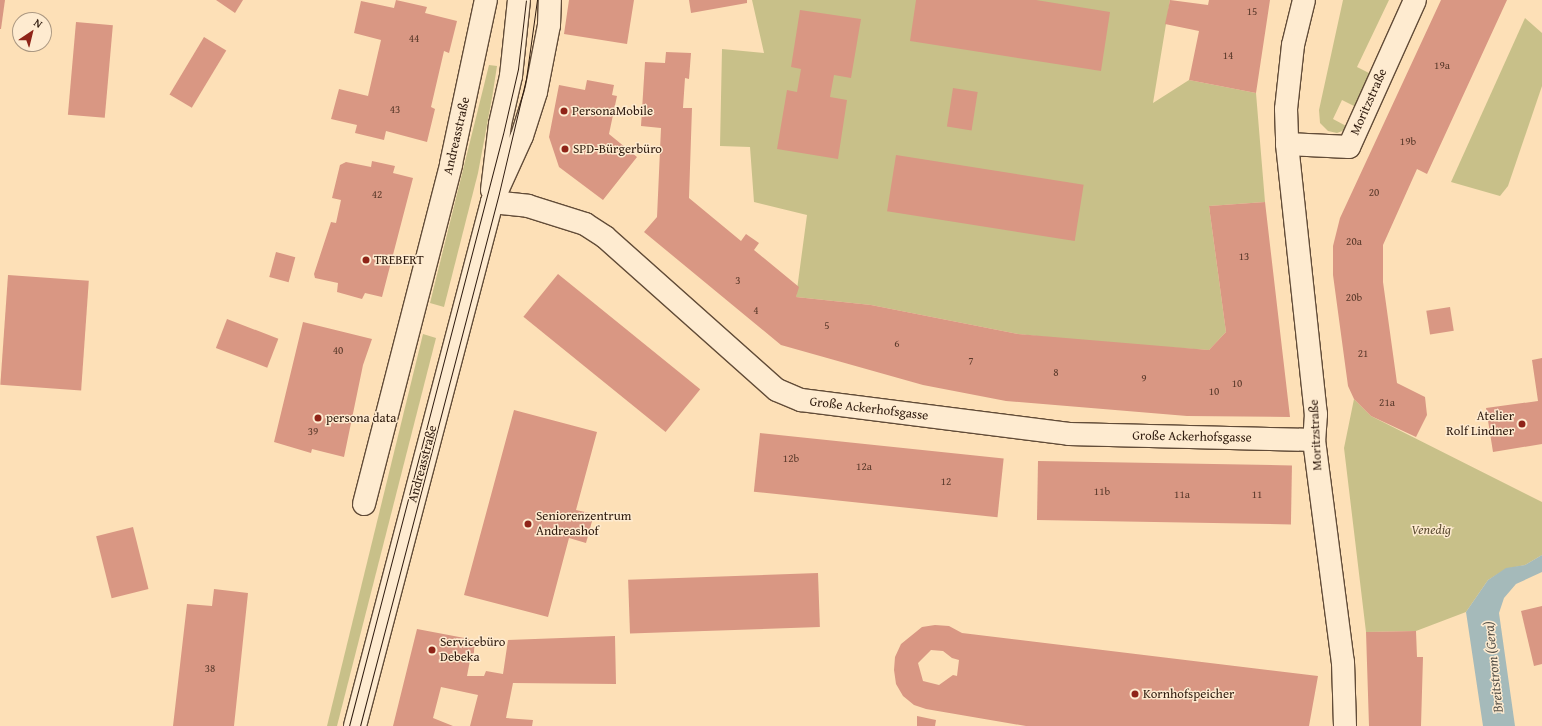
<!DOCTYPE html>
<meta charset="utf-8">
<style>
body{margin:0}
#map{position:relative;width:1542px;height:726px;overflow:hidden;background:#fde0b7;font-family:"Gentium Book Plus",serif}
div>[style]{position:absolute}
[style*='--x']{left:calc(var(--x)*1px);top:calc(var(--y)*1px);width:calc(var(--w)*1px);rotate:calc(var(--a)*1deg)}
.green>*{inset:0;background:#c8c089}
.water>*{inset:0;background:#a5baba}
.building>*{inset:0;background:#d99783;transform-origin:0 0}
.roads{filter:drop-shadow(1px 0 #624c38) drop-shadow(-1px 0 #624c38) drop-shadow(0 1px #624c38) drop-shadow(0 -1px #624c38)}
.minor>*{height:22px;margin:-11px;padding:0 11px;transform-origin:11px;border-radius:11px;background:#feebd0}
.tram>*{height:1px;margin:-0.5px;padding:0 0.5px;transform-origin:0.5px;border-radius:0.5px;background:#2f1b0e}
.dots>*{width:11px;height:11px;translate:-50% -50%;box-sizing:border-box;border:2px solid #feebd0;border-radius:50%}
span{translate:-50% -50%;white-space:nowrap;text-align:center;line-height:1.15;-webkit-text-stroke:3px #feebd0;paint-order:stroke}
.number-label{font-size:11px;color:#5a3a2b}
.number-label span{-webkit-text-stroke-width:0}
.street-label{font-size:13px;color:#2f1b0e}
.poi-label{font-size:13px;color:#2f1b0e}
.left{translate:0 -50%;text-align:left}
.right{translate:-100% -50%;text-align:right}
.park-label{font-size:13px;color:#5d4d33;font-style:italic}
.water-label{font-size:14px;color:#58534a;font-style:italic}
.north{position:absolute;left:12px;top:12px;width:40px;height:40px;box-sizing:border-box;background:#feebd0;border:1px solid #ab9882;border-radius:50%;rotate:35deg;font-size:11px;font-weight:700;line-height:16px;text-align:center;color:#2f1b0e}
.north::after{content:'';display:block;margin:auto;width:14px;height:18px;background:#8f2418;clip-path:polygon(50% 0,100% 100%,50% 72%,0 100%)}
</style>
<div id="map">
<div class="green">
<i style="clip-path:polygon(752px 0,1170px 0,1153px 103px,1189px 80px,1256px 93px,1265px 202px,1209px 206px,1226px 332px,1209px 350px,1102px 343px,1018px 334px,871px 305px,796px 297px,807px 215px,754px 202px,750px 147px,720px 146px,722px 49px,764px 53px)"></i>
<i style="clip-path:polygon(1343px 0,1389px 0,1357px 67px,1373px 75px,1358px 108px,1342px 100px,1333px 119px,1350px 128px,1337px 133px,1328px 131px,1320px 123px,1319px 110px)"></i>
<i style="clip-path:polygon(1525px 18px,1542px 33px,1542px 86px,1508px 186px,1500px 196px,1451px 182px)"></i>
<i style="clip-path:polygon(489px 65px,497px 66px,492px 98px,478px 173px,444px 307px,430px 303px)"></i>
<i style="clip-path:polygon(423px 334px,436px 338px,337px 726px,327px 726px)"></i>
<i style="clip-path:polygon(1354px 399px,1371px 416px,1542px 502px,1542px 555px,1525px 565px,1506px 569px,1488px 580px,1466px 612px,1416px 631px,1366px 632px,1344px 448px)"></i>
</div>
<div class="water">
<i style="clip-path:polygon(1542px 555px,1542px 572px,1516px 584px,1504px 598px,1499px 613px,1515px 726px,1483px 726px,1466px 612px,1488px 580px,1506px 568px,1525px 565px)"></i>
</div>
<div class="building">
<i style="clip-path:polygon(0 0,5px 0,1px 29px,0 29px)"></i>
<i style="clip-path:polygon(216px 0,243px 0,235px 13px)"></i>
<i style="clip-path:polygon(396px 0,427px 7px,425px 13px,457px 21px,449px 53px,444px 51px,431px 107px,435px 109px,427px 142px,386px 131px,384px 140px,355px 133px,357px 125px,331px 119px,339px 89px,368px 96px,381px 40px,354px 33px,361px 1px,394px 8px)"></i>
<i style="clip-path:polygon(569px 0,634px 0,627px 44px,564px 34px)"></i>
<i style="clip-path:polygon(689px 0,747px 0,747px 3px,691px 13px)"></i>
<i style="clip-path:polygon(916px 0,1036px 0,1110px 12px,1101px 71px,910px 41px)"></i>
<i style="clip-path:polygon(1170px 0,1208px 5px,1209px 0,1270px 0,1256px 93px,1189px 80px,1199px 31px,1165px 24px)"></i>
<i style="clip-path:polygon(1441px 0,1507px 0,1427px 174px,1417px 169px,1383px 245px,1383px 282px,1397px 383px,1425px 397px,1427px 415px,1416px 437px,1371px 416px,1354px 399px,1348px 386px,1333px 275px,1333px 246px,1340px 218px)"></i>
<i style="clip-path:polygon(800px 10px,861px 19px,851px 78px,834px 75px,830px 97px,847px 100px,838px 159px,777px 149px,787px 90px,797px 92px,801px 69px,791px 67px)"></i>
<i style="left:76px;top:22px;width:37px;height:93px;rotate:5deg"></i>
<i style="left:204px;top:37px;width:26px;height:67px;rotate:31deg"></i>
<i style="clip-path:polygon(666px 52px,691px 53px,689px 79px,685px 78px,683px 108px,692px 108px,689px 198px,741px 241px,746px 234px,759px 243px,754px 250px,799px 287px,796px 297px,871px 305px,1018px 334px,1209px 350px,1226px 332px,1209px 206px,1265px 202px,1290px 417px,1187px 416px,1006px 401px,923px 385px,781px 345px,644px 232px,657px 217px,661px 128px,641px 126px,645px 62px,665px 63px)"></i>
<i style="clip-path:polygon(587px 80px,614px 85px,612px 95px,617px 96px,609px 134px,637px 157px,603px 200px,559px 167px,549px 137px,559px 85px,585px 90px)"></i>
<i style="left:953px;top:88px;width:25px;height:39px;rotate:9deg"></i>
<i style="left:896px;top:155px;width:190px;height:57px;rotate:9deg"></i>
<i style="clip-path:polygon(372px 161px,395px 166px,393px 173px,413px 178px,382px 297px,365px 293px,362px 299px,337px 292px,338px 283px,315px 278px,314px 274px,331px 222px,336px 223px,341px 200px,332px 198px,340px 165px,346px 162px,371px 167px)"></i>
<i style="left:276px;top:252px;width:20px;height:26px;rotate:15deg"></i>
<i style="left:558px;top:274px;width:183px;height:55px;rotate:39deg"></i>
<i style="left:8px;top:275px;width:81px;height:110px;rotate:4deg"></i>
<i style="left:1450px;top:307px;width:24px;height:24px;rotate:81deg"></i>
<i style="left:227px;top:319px;width:55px;height:31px;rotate:21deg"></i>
<i style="clip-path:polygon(303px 322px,372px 339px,363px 365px,344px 457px,312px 449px,311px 453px,274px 442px)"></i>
<i style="clip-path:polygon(1542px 358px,1542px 444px,1493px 452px,1486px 408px,1538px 401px,1532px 360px)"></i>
<i style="clip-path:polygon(514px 410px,597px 432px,576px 510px,594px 514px,586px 543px,569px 538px,548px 617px,464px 595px)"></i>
<i style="left:760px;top:433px;width:245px;height:59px;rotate:6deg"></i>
<i style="left:1038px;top:461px;width:254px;height:59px;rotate:1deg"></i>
<i style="left:133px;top:527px;width:64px;height:38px;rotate:76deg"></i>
<i style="left:818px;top:573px;width:54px;height:190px;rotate:88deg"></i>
<i style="clip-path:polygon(214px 589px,248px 593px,234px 726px,173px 726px,187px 604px,212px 606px)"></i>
<i style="clip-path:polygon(1542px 606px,1542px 664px,1534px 666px,1521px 611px)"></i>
<i style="clip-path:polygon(evenodd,935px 625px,949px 626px,962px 633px,1318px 676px,1309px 726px,1026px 726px,926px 709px,914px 705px,903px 696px,896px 684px,894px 670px,895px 657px,901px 644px,922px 627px,935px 625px,931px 650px,943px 651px,952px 658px,959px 660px,957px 676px,953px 675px,939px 685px,923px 681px,918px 663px,931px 650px)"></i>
<i style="clip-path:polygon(417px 629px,475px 640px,473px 662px,470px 660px,467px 676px,484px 676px,486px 671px,503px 674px,508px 640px,615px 636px,616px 684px,513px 683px,506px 718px,533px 720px,532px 726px,470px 726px,478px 695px,441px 687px,433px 718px,453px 726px,393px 726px)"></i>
<i style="clip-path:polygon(1416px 631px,1417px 657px,1423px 657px,1421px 726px,1369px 726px,1366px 632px)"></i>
<i style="clip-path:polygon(917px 716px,936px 720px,935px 726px,917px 726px)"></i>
</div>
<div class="roads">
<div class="minor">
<i style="--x:1304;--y:0;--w:46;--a:103.7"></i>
<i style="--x:1293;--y:45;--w:64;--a:96.2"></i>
<i style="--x:1286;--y:109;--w:35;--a:88"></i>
<i style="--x:1287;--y:144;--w:272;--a:83.9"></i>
<i style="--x:1316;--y:414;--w:26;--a:94"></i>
<i style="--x:1314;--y:440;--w:224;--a:82.6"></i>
<i style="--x:1343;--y:662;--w:64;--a:88.2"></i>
<i style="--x:1287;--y:144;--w:62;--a:2.8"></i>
<i style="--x:1349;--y:147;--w:161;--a:-65.8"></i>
<i style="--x:492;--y:190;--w:66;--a:-83.1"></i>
<i style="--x:500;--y:124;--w:49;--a:-77.1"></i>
<i style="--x:511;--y:76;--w:76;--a:-84"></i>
<i style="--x:492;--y:202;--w:36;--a:6"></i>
<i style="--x:528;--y:206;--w:60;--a:17.5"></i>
<i style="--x:585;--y:224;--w:24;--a:33"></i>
<i style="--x:605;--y:237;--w:230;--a:41.7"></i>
<i style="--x:777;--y:390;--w:26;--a:23"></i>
<i style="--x:801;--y:400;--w:270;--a:7.2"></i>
<i style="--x:1069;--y:434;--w:245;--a:1.4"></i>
<i style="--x:364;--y:504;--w:351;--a:-75.6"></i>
<i style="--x:451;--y:164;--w:168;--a:-78"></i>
<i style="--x:355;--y:726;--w:542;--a:-75.35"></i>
<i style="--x:492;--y:202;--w:72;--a:-65.6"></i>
<i style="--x:522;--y:136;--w:46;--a:-72.3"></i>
<i style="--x:536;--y:92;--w:68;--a:-79"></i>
<i style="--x:549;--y:25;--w:25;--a:-88"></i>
</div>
</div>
<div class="tram">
<i style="--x:349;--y:726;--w:612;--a:-75.42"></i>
<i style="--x:503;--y:134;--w:67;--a:-77"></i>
<i style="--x:518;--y:69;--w:69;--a:-83.4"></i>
<i style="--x:360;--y:726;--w:551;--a:-75.38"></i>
<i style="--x:499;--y:193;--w:117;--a:-76.7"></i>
<i style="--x:526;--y:79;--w:80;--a:-82.1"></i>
</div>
<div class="dots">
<i style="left:564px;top:111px;background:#8f2418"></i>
<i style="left:565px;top:149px;background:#8f2418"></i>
<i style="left:366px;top:260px;background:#8f2418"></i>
<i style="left:318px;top:418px;background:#8f2418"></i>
<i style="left:1522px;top:424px;background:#8f2418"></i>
<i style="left:528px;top:524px;background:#8f2418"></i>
<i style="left:432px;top:650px;background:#8f2418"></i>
<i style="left:1135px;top:694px;background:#8f2418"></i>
</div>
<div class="number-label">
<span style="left:1252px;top:11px">15</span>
<span style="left:414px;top:38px">44</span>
<span style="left:1228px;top:55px">14</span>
<span style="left:1442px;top:65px">19a</span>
<span style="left:395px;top:109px">43</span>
<span style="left:1408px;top:141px">19b</span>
<span style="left:1374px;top:192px">20</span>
<span style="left:377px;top:194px">42</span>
<span style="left:1354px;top:241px">20a</span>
<span style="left:1244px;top:256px">13</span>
<span style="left:738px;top:280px">3</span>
<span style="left:1354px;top:297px">20b</span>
<span style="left:756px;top:310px">4</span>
<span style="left:827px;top:325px">5</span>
<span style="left:897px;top:343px">6</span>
<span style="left:338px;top:350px">40</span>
<span style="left:1363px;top:353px">21</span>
<span style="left:971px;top:360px">7</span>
<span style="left:1056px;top:372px">8</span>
<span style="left:1144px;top:378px">9</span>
<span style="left:1237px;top:383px">10</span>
<span style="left:1214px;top:391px">10</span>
<span style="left:1387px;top:402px">21a</span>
<span style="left:313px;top:431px">39</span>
<span style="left:791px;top:458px">12b</span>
<span style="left:864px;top:466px">12a</span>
<span style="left:946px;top:481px">12</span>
<span style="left:1102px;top:491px">11b</span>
<span style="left:1182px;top:494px">11a</span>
<span style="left:1257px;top:494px">11</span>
<span style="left:210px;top:668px">38</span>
</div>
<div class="street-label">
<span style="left:1369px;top:102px;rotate:-66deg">Moritzstraße</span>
<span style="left:457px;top:136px;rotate:-77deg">Andreasstraße</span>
<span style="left:869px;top:409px;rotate:7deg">Große Ackerhofsgasse</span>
<span style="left:1316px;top:435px;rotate:-93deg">Moritzstraße</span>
<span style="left:1192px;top:437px;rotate:1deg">Große Ackerhofsgasse</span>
<span style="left:423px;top:464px;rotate:-75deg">Andreasstraße</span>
</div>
<div class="poi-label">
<span class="left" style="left:572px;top:111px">PersonaMobile</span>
<span class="left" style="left:573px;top:149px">SPD-Bürgerbüro</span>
<span class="left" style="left:374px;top:260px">TREBERT</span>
<span class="right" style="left:1514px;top:424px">Atelier<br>Rolf Lindner</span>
<span class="left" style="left:326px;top:418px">persona data</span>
<span class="left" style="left:536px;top:524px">Seniorenzentrum<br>Andreashof</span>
<span class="left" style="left:440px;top:650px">Servicebüro<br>Debeka</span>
<span class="left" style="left:1143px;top:694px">Kornhofspeicher</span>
</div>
<div class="park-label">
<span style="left:1431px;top:530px">Venedig</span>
</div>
<div class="water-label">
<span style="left:1493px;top:667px;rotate:-96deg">Breitstrom (Gera)</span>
</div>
<div class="north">N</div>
</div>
